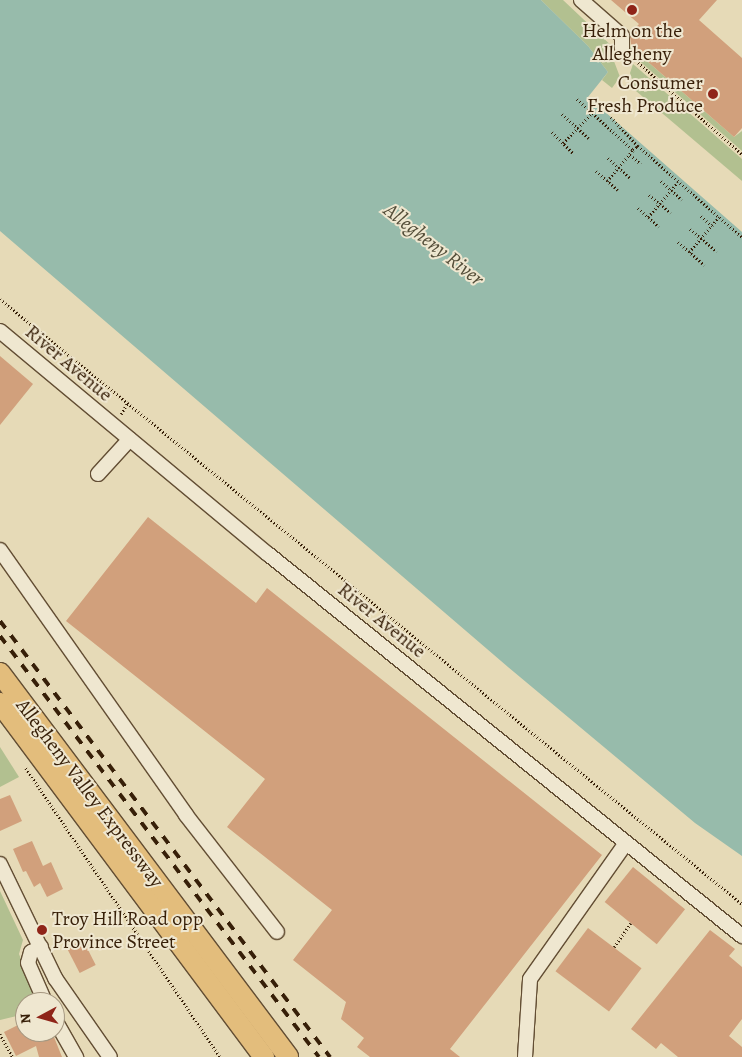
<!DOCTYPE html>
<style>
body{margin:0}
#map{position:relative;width:742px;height:1057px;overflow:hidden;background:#e6dab7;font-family:Alegreya,serif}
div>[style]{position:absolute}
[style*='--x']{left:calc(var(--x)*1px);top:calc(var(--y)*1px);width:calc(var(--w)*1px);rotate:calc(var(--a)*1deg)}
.green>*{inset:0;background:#b2c090}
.water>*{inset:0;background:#97bbab}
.building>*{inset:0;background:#d1a07c;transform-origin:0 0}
.path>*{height:2.5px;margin-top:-1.25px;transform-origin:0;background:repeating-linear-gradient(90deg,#371f08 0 1px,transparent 0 3.5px)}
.roads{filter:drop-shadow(1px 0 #634e34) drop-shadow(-1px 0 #634e34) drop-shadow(0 1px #634e34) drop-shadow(0 -1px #634e34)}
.minor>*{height:14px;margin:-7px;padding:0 7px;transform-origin:7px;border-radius:7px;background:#efe7d0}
.highway>*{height:20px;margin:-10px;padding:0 10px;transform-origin:10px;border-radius:10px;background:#e3bd7c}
.rail>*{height:4px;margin-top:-2px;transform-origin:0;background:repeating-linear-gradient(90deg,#371f08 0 9px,transparent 0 18px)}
.dots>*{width:14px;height:14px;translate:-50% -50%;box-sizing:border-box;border:2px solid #efe7d0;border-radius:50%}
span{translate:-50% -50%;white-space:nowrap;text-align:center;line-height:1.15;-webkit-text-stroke:4px #efe7d0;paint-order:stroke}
.poi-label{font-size:20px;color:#371f08}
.right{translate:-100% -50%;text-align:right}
.left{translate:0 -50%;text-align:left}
.street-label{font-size:20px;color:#371f08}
.water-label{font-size:21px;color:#544e39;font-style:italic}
.north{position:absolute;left:15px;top:992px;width:50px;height:50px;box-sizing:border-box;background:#efe7d0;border:1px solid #a59780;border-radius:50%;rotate:264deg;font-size:14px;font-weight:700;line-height:20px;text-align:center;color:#371f08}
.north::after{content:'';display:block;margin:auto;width:18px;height:22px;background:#8f2418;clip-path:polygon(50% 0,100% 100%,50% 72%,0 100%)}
</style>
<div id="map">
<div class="green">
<i style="clip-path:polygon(541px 0,563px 0,616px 50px,612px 56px,620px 77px,612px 88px,602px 80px,608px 72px,588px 46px)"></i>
<i style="clip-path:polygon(624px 41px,734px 137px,742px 131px,742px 151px,627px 50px)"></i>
<i style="clip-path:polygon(633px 64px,742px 159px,742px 181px,636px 91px,630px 73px)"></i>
<i style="clip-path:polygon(0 747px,19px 777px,0 787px)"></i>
<i style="clip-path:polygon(0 891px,23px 940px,19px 954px,38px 1002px,25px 1002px,25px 1014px,0 1020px)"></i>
</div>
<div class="water">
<i style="clip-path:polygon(0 0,541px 0,588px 46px,608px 72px,588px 97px,742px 232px,742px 856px,695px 823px,508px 667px,0 231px)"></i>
</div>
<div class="building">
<i style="clip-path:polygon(611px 0,717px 0,699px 20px,742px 58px,742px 128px,734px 137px,631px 47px,630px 34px,639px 24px)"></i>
<i style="clip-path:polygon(0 356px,33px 384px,0 425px)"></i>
<i style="clip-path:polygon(148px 517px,256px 603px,267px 588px,602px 855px,450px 1049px,460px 1057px,370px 1057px,357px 1047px,364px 1038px,341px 1019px,346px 1002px,293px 960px,332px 910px,227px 827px,265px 779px,66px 621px)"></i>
<i style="clip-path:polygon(10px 795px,22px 821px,0 831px,0 799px)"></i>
<i style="clip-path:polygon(32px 841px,43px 866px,51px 862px,63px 889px,47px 897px,40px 883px,34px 887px,26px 871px,23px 872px,13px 849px)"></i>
<i style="left:633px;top:867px;width:67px;height:45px;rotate:39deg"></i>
<i style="left:588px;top:928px;width:67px;height:54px;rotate:37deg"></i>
<i style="clip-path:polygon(710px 930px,735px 949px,729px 956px,742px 967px,742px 1019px,729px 1036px,742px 1047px,742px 1057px,678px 1057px,661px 1043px,656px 1049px,631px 1029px)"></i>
<i style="left:83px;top:940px;width:28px;height:18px;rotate:63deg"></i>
<i style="clip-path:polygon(18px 1025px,21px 1032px,52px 1032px,62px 1057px,39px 1057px,36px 1046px,16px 1056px,4px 1032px)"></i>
</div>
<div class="path">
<i style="--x:633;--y:58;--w:145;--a:41.4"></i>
<i style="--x:577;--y:99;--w:76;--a:42.3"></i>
<i style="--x:633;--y:150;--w:6;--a:-39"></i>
<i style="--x:638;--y:146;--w:138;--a:41.2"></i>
<i style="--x:562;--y:114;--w:36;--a:42"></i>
<i style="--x:611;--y:117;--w:40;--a:47"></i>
<i style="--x:552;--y:132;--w:31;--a:45"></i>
<i style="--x:563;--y:143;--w:42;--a:-46"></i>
<i style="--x:630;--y:155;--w:14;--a:39"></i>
<i style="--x:608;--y:158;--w:30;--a:42"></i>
<i style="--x:596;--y:171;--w:29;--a:41"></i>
<i style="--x:607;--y:181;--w:40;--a:-50"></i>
<i style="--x:661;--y:181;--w:28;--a:42"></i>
<i style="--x:649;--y:195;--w:28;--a:39"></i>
<i style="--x:638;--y:208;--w:28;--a:42"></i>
<i style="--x:701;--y:216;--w:15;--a:42"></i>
<i style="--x:648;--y:217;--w:46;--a:-49.4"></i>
<i style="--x:690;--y:229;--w:35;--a:40"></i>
<i style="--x:678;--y:242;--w:35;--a:41"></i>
<i style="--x:689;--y:252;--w:46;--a:-49.4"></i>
<i style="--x:0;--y:299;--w:957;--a:39.19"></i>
<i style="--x:121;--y:414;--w:14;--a:-60"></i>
<i style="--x:26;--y:768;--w:348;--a:56.1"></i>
<i style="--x:614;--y:947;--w:29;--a:-55"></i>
<i style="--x:0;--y:1034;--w:26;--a:61"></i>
</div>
<div class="roads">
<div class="minor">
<i style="--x:581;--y:0;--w:55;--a:41.3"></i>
<i style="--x:622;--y:36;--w:13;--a:90"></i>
<i style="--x:0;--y:331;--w:349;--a:39.8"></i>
<i style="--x:268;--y:554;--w:609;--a:38.87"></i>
<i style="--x:98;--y:474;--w:47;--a:-47.6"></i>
<i style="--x:0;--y:550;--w:324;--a:54.9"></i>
<i style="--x:186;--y:815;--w:148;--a:52.1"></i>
<i style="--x:0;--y:864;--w:127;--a:64.2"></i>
<i style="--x:55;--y:978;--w:96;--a:55.2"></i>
<i style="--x:41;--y:947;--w:11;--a:153"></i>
<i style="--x:31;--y:952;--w:11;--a:105"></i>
<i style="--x:28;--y:963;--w:43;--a:66.4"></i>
<i style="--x:55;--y:1020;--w:43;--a:60.4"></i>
<i style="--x:525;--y:1057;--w:78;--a:-86.3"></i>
<i style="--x:530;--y:979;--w:166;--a:-54.8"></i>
</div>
<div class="highway">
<i style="--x:0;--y:673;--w:480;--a:53.1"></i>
<i style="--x:0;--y:703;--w:442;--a:53.3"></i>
</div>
</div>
<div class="rail">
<i style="--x:0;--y:621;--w:547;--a:52.88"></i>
<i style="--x:0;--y:636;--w:528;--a:52.85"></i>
</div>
<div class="dots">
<i style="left:632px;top:10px;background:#8f2418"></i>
<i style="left:713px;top:94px;background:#8f2418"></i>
<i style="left:42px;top:930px;background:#8f2418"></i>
</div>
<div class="poi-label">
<span style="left:632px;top:42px">Helm on the<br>Allegheny</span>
<span class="right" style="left:703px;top:94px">Consumer<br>Fresh Produce</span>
<span class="left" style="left:52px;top:930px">Troy Hill Road opp<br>Province Street</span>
</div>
<div class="street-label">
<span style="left:69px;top:363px;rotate:40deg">River Avenue</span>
<span style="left:382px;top:620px;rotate:39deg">River Avenue</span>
<span style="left:90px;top:793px;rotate:53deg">Allegheny Valley Expressway</span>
</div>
<div class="water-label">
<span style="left:434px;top:244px;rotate:38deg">Allegheny River</span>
</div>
<div class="north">N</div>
</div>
